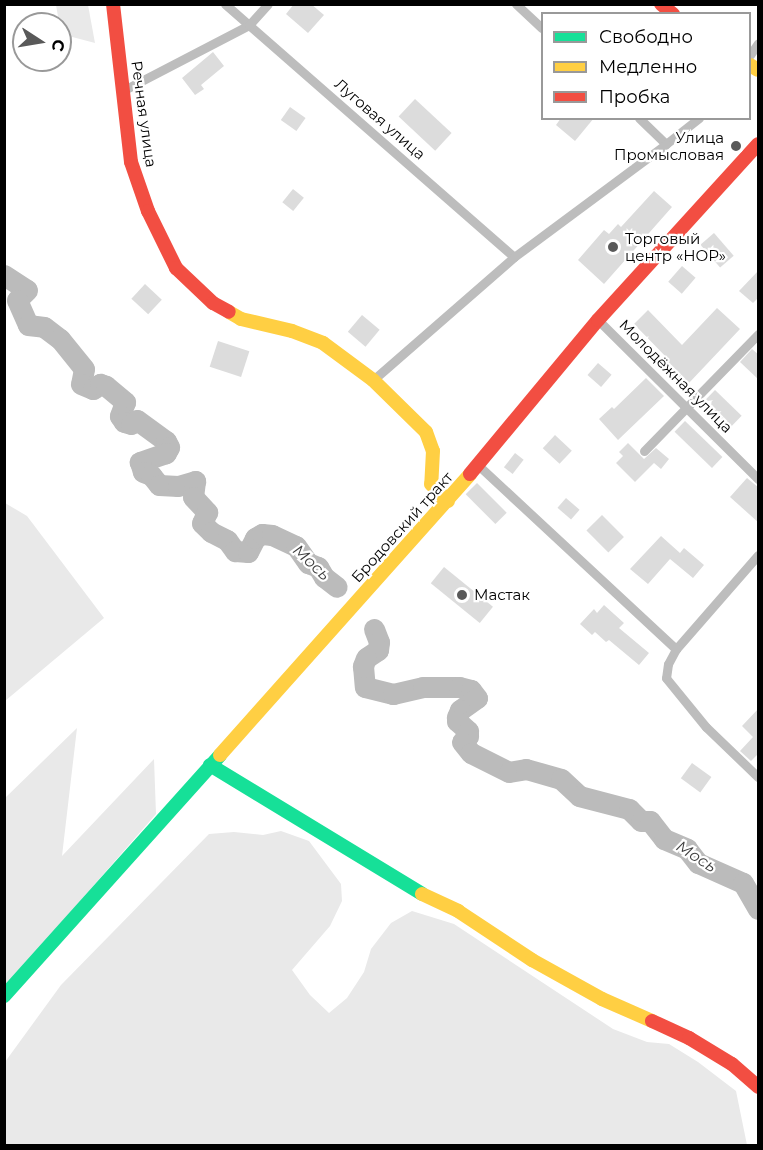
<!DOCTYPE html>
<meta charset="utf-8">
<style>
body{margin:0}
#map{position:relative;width:763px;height:1150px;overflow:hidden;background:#fff;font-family:Montserrat,sans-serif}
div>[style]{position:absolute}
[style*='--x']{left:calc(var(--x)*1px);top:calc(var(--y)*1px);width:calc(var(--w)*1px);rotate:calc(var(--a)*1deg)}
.green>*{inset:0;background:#e9e9e9}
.river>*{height:21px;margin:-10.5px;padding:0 10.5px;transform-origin:10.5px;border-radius:10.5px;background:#bbb}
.building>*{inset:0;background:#dcdcdc;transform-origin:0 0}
.street>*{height:9px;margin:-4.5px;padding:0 4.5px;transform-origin:4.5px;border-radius:4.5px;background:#bdbdbd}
.fast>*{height:14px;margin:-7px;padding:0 7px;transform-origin:7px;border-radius:7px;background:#16e098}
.slow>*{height:14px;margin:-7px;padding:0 7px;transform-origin:7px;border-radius:7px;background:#ffcf43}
.jam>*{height:14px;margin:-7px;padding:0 7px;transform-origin:7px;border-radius:7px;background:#f24e42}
.dots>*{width:16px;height:16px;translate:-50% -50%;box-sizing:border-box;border:3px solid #fff;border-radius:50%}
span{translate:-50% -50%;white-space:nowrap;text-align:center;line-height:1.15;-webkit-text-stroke:4.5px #fff;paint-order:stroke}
.street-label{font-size:15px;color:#000}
.poi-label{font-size:15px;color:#000}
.right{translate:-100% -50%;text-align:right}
.left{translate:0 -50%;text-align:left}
.water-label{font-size:16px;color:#3f3f3f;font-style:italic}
.frame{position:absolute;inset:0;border:6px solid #000;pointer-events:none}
.legend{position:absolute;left:541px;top:12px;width:210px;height:108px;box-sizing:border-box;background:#fff;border:2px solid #999;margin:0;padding:8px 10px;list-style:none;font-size:18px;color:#000}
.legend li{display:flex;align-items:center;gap:12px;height:30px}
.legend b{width:30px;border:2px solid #999}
.north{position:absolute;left:12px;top:12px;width:60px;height:60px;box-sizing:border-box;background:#fff;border:2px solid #999;border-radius:50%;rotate:102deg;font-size:16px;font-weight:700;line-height:24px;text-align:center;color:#000}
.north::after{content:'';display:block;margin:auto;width:21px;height:27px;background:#595959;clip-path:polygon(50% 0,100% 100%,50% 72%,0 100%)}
</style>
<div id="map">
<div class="green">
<i style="clip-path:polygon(56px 5px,88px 5px,95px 43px,61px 34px)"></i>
<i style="clip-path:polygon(5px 503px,27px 516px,104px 618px,5px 701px)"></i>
<i style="clip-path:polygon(77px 728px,62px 856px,154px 759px,156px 814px,5px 987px,5px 798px)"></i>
<i style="clip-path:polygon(281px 831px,309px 841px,341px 884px,342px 901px,330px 926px,292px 970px,310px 995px,329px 1013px,347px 998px,364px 972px,371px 949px,391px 923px,412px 911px,454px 924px,613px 1029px,647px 1042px,669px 1044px,698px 1062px,736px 1091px,747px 1145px,5px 1145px,5px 1062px,61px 985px,209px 834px,234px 832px,263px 835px)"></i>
</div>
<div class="river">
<i style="--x:4;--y:275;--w:27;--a:33"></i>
<i style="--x:27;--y:290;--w:14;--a:135"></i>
<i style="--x:17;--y:300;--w:27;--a:66"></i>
<i style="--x:28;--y:325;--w:16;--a:7"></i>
<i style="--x:44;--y:327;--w:20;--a:37"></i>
<i style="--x:60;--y:339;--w:38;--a:51"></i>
<i style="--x:84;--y:369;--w:15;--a:101"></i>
<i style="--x:81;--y:384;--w:13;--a:23"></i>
<i style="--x:93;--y:389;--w:9;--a:-36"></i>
<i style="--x:100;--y:384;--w:6;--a:18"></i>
<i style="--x:106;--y:386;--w:25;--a:40"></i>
<i style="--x:125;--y:402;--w:15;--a:110"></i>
<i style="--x:120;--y:416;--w:7;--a:56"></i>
<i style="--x:124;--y:422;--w:7;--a:16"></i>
<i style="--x:131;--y:424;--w:7;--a:-34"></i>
<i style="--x:137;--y:420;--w:36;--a:36"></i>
<i style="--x:166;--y:441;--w:7;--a:63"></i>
<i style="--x:169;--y:447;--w:7;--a:117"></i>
<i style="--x:166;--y:453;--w:28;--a:161"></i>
<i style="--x:140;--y:462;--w:10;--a:73"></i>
<i style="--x:143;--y:472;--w:9;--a:21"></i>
<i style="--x:151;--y:475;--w:13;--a:51"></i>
<i style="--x:159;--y:485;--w:19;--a:3"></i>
<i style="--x:178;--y:486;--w:18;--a:-16"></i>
<i style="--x:195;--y:481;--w:16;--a:97"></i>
<i style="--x:193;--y:497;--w:21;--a:47"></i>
<i style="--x:207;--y:512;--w:12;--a:114"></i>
<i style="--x:202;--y:523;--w:13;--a:45"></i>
<i style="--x:211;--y:532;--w:18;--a:27"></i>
<i style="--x:227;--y:540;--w:14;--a:54"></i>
<i style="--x:235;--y:551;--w:13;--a:4"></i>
<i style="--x:248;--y:552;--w:16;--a:-63"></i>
<i style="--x:255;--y:538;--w:8;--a:-30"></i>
<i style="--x:262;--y:534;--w:10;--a:6"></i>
<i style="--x:272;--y:535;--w:26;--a:25"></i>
<i style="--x:296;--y:546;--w:21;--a:55"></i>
<i style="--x:308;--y:563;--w:11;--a:22"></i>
<i style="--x:318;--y:567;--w:12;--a:59"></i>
<i style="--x:324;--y:577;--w:16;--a:38"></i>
<i style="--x:374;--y:629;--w:14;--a:69"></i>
<i style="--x:379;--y:642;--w:8;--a:97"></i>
<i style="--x:378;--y:650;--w:14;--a:146"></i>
<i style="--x:366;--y:658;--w:9;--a:111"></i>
<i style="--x:363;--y:666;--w:21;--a:85"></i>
<i style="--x:365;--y:687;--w:29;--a:14"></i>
<i style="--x:393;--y:694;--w:31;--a:-13"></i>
<i style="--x:423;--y:687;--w:36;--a:0"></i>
<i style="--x:459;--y:687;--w:12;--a:14"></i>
<i style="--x:471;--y:690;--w:10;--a:53"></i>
<i style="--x:477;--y:698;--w:21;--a:145"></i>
<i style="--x:460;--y:710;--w:8;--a:113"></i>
<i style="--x:457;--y:717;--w:4;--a:90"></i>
<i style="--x:457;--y:721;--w:15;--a:42"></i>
<i style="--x:468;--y:731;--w:5;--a:90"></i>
<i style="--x:468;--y:736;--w:8;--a:135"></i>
<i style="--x:462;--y:742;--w:14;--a:51"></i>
<i style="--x:471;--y:753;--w:42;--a:26.6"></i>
<i style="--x:509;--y:772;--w:17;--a:-10"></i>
<i style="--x:526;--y:769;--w:36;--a:16"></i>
<i style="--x:561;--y:779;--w:25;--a:43"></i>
<i style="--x:579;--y:796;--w:52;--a:14.6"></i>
<i style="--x:629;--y:809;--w:17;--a:45"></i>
<i style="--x:641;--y:821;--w:9;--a:0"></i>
<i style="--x:650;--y:821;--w:23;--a:52"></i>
<i style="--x:664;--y:839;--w:25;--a:23"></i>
<i style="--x:687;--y:849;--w:18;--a:52"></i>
<i style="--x:698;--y:863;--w:49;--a:24"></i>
<i style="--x:743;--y:883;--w:30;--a:60"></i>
</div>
<div class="building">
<i style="clip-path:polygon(294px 4px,311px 4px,324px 15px,308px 33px,286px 14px)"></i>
<i style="clip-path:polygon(213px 52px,224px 66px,201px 85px,204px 89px,195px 95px,182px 78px)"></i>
<i style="left:415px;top:99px;width:50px;height:24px;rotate:43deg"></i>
<i style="left:290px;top:107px;width:19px;height:16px;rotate:35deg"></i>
<i style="clip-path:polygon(561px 118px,594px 118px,575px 141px,556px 125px)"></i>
<i style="left:293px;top:189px;width:14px;height:17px;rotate:39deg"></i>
<i style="clip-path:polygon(654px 191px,672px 207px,604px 284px,578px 260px,604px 230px,609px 234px,618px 224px,621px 227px)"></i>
<i style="left:714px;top:233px;width:30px;height:18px;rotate:49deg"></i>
<i style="left:682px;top:266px;width:18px;height:21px;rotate:41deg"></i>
<i style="clip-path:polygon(759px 270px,759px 297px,753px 303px,739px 291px)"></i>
<i style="left:145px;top:284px;width:23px;height:20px;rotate:43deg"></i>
<i style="clip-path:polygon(717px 308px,740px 329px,688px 384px,665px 364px,669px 360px,634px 324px,648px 310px,682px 345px)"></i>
<i style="left:362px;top:315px;width:23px;height:22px;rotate:40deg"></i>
<i style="left:218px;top:341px;width:33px;height:27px;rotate:18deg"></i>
<i style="clip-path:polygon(752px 349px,759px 355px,759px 380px,740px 362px)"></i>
<i style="left:598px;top:363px;width:18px;height:16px;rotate:41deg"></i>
<i style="clip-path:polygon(646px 378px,664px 396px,618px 440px,599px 419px,612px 407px,614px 409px)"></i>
<i style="left:715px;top:390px;width:37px;height:16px;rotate:44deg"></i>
<i style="left:685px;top:421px;width:52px;height:15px;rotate:44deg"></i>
<i style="left:555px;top:435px;width:23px;height:18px;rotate:43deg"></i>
<i style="clip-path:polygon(628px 443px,644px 459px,656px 448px,669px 459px,661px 469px,654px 463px,635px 482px,616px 463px,623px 456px,619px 452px)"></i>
<i style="left:515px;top:453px;width:11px;height:18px;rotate:38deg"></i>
<i style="clip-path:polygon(747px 478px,759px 488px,759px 523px,730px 497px)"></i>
<i style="left:477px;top:483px;width:42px;height:16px;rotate:45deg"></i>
<i style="left:566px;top:498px;width:18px;height:13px;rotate:41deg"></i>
<i style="left:602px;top:515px;width:31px;height:22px;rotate:45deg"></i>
<i style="clip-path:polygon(661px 536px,680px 553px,684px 548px,704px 565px,693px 578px,670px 559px,648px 584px,630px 569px)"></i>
<i style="left:444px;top:567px;width:63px;height:21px;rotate:39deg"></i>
<i style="clip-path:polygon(604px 605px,624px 623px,619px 628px,649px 653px,639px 665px,609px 640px,606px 642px,595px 632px,592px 635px,580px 624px,594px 609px,597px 613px)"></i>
<i style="clip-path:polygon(759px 708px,759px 753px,751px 761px,740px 751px,753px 737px,742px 726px)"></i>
<i style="left:692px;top:763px;width:24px;height:19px;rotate:36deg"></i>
</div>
<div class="street">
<i style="--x:225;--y:4;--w:384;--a:41.2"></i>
<i style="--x:516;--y:4;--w:35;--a:43"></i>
<i style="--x:750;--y:55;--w:14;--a:-56"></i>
<i style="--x:124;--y:90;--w:141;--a:-27.5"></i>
<i style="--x:249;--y:25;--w:28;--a:-48"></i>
<i style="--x:639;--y:118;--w:37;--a:44"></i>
<i style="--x:666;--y:144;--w:42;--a:-38.2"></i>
<i style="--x:598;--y:320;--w:226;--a:44.8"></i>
<i style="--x:373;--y:380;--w:187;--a:-41.1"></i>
<i style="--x:514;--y:257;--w:189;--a:-36.6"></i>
<i style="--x:644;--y:451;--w:163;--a:-45.7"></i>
<i style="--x:479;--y:466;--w:269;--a:42.9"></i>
<i style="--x:758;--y:555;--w:125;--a:131.1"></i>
<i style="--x:676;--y:649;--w:17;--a:118"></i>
<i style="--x:668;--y:664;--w:14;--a:98"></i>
<i style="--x:666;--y:678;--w:63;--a:50.8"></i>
<i style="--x:706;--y:727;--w:72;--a:43.9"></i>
</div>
<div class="fast">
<i style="--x:210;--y:765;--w:248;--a:31.3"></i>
<i style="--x:4;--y:996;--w:324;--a:-48.1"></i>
</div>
<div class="slow">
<i style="--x:750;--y:65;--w:9;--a:32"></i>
<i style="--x:229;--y:312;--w:14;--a:30"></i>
<i style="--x:241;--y:319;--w:52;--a:13.2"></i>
<i style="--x:292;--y:331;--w:33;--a:21"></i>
<i style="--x:323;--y:343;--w:62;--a:36.5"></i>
<i style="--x:373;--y:380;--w:74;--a:44.5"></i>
<i style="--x:426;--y:432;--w:20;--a:70"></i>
<i style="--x:433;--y:451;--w:33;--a:93"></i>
<i style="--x:431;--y:484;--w:24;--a:45"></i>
<i style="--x:220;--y:755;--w:376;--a:-48.3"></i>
<i style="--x:422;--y:894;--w:40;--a:25"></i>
<i style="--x:458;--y:911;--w:89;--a:33.5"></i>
<i style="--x:532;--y:960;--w:80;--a:29.1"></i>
<i style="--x:602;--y:999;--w:55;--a:23.7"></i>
</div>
<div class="jam">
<i style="--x:113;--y:4;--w:159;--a:83.5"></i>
<i style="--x:131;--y:162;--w:52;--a:70.9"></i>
<i style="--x:148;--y:211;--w:64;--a:63.8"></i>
<i style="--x:176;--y:268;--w:51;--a:43.4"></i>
<i style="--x:213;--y:303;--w:18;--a:29"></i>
<i style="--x:661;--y:4;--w:16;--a:40"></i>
<i style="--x:470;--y:474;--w:200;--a:-50.3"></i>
<i style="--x:598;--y:320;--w:238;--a:-47.7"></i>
<i style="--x:652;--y:1021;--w:41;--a:24.7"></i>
<i style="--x:689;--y:1038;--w:50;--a:31.2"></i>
<i style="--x:732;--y:1064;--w:35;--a:41"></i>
</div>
<div class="dots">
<i style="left:736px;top:146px;background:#595959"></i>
<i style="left:613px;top:247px;background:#595959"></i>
<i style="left:462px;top:595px;background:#595959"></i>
</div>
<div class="street-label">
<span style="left:144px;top:114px;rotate:82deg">Речная улица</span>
<span style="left:380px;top:119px;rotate:41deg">Луговая улица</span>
<span style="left:676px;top:376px;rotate:45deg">Молодёжная улица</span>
<span style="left:402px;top:527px;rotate:-48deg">Бродовский тракт</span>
</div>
<div class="poi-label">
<span class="right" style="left:724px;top:146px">Улица<br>Промысловая</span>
<span class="left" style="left:625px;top:247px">Торговый<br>центр «НОР»</span>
<span class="left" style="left:474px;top:595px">Мастак</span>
</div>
<div class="water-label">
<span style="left:311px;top:563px;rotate:43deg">Мось</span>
<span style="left:696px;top:857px;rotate:33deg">Мось</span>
</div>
<div class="frame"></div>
<ul class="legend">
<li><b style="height:8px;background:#16e098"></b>Свободно</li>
<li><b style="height:8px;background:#ffcf43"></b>Медленно</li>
<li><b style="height:8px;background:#f24e42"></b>Пробка</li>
</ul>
<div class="north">С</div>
</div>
